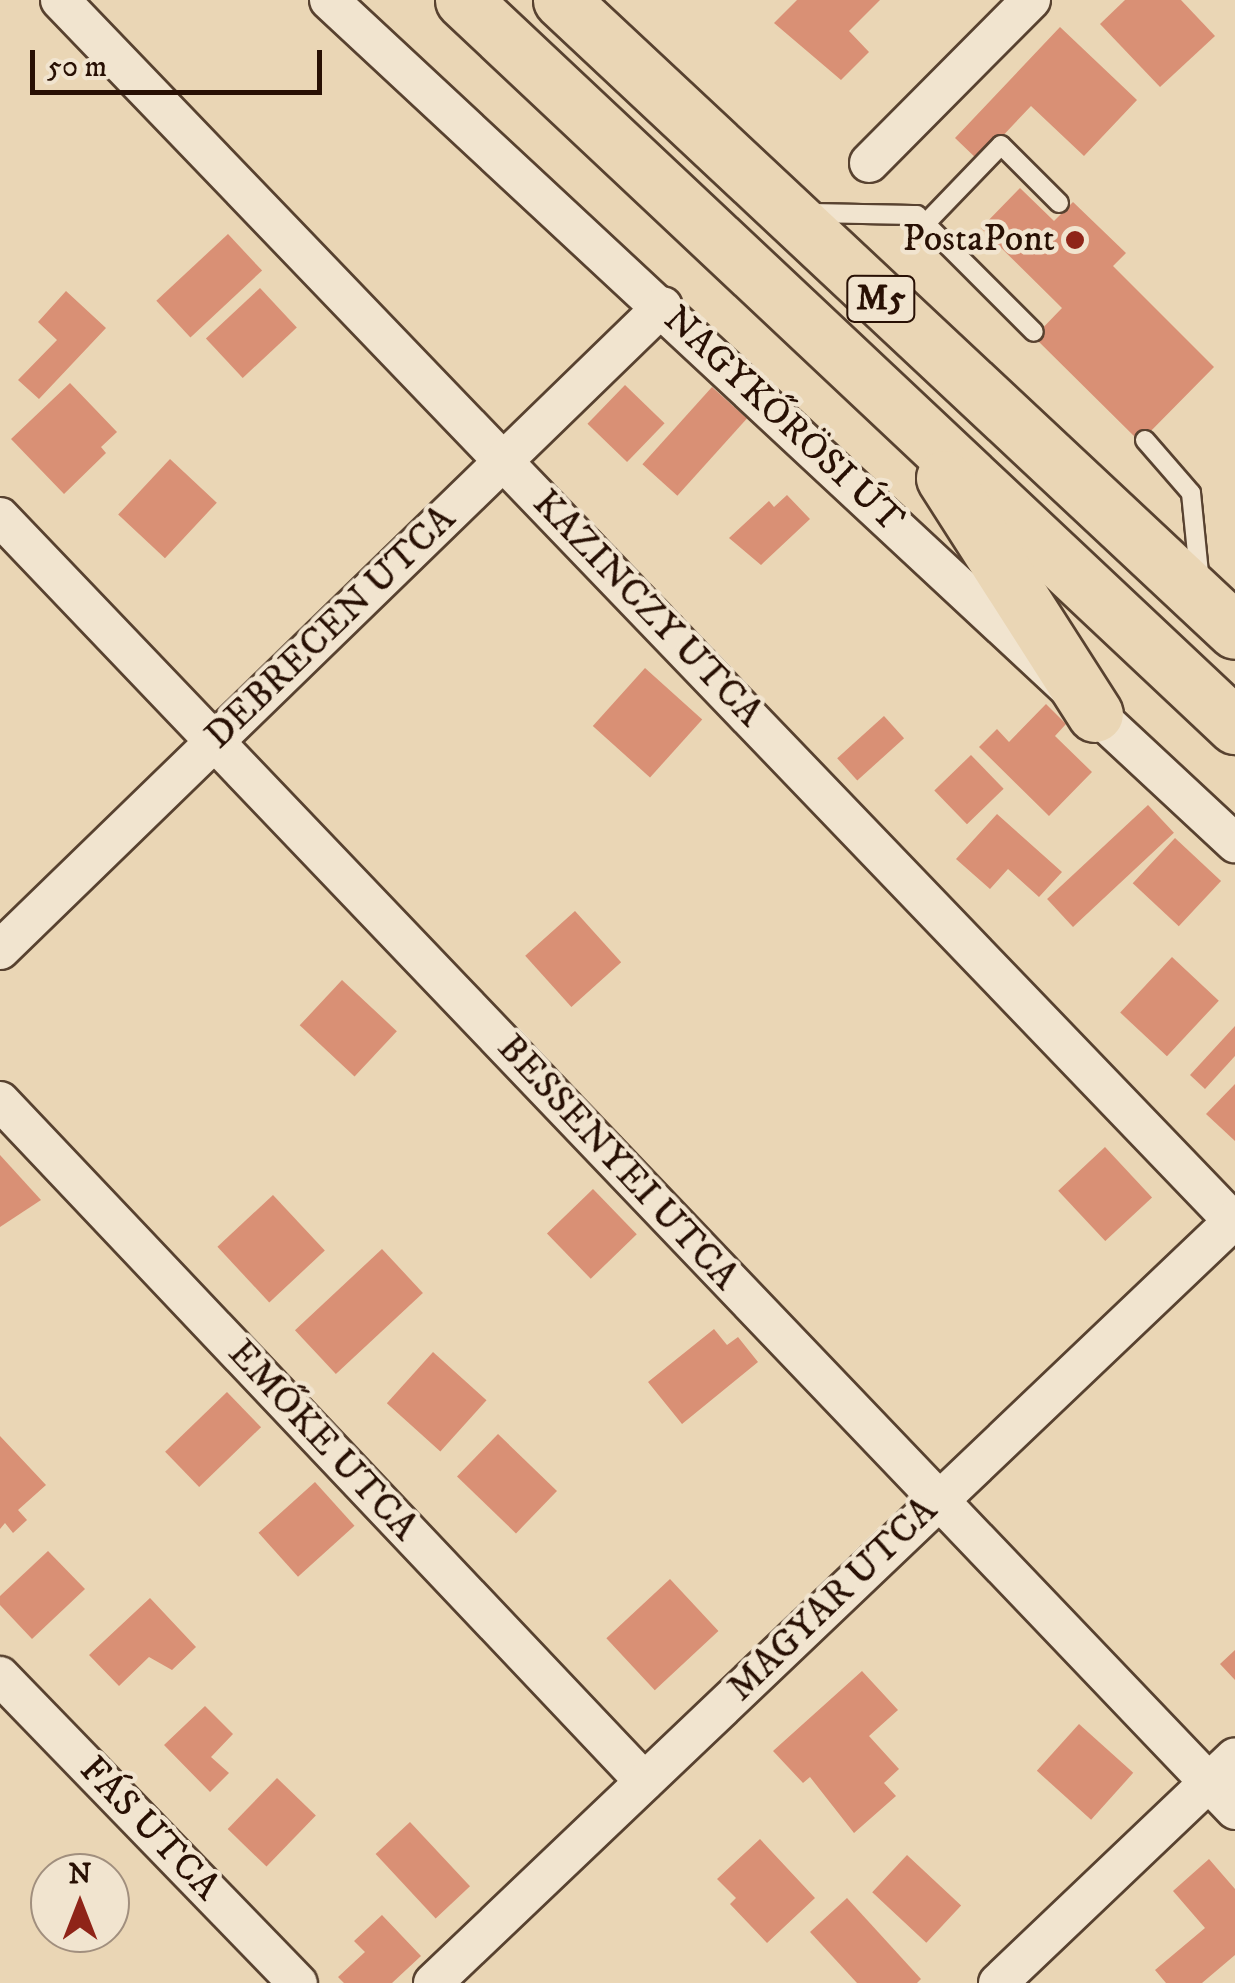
<!DOCTYPE html>
<meta charset="utf-8">
<style>
body{margin:0}
#map{position:relative;width:1235px;height:1983px;overflow:hidden;background:#ead6b5;font-family:"IM FELL DW Pica",serif}
div>[style]{position:absolute}
[style*='--x']{left:calc(var(--x)*1px);top:calc(var(--y)*1px);width:calc(var(--w)*1px);rotate:calc(var(--a)*1deg)}
.building>*{inset:0;background:#d99075;transform-origin:0 0}
.roads{filter:drop-shadow(2px 0 #584230) drop-shadow(-2px 0 #584230) drop-shadow(0 2px #584230) drop-shadow(0 -2px #584230)}
.lane>*{height:18px;margin:-9px;padding:0 9px;transform-origin:9px;border-radius:9px;background:#f1e4cf}
.street>*{height:38px;margin:-19px;padding:0 19px;transform-origin:19px;border-radius:19px;background:#f1e4cf}
.primary>*{height:55px;margin:-27.5px;padding:0 27.5px;transform-origin:27.5px;border-radius:27.5px;background:#ead6b5}
.dots>*{width:28px;height:28px;translate:-50% -50%;box-sizing:border-box;border:5px solid #f1e4cf;border-radius:50%}
span{translate:-50% -50%;white-space:nowrap;text-align:center;line-height:1.15;-webkit-text-stroke:9px #f1e4cf;paint-order:stroke}
.shield-label span{padding:2px 8px;background:#f1e4cf;border:2px solid;border-radius:8px;-webkit-text-stroke-width:0}
.shield-label{font-size:35px;color:#281004;font-weight:700}
.poi-label{font-size:38px;color:#281004}
.right{translate:-100% -50%;text-align:right}
.street-label{font-size:38px;color:#281004}
.north{position:absolute;left:30px;top:1853px;width:100px;height:100px;box-sizing:border-box;background:#f1e4cf;border:2px solid #a18f7e;border-radius:50%;rotate:0deg;font-size:28px;font-weight:700;line-height:40px;text-align:center;color:#281004}
.north::after{content:'';display:block;margin:auto;width:35px;height:45px;background:#8f2418;clip-path:polygon(50% 0,100% 100%,50% 72%,0 100%)}
.scale{position:absolute;left:30px;top:50px;width:292px;height:45px;box-sizing:border-box;border:5px solid #281004;border-top:0;padding-left:12px;font-size:30px;line-height:35px;white-space:nowrap;color:#281004;-webkit-text-stroke:8px #f1e4cf;paint-order:stroke}
</style>
<div id="map">
<div class="building">
<i style="clip-path:polygon(797px 0,880px 0,849px 31px,869px 52px,841px 80px,774px 23px)"></i>
<i style="clip-path:polygon(1125px 0,1181px 0,1215px 36px,1160px 87px,1100px 24px)"></i>
<i style="clip-path:polygon(1060px 27px,1137px 100px,1084px 156px,1031px 106px,979px 161px,955px 138px)"></i>
<i style="clip-path:polygon(1020px 188px,1054px 221px,1073px 202px,1126px 253px,1113px 266px,1214px 367px,1140px 442px,1034px 337px,1062px 308px,981px 228px)"></i>
<i style="left:228px;top:234px;width:50px;height:98px;rotate:47deg"></i>
<i style="left:260px;top:288px;width:54px;height:74px;rotate:47deg"></i>
<i style="clip-path:polygon(66px 291px,106px 328px,39px 399px,18px 380px,57px 340px,38px 322px)"></i>
<i style="clip-path:polygon(70px 383px,117px 432px,101px 447px,106px 453px,64px 494px,11px 439px)"></i>
<i style="left:625px;top:385px;width:55px;height:54px;rotate:44deg"></i>
<i style="left:712px;top:387px;width:47px;height:104px;rotate:42deg"></i>
<i style="left:170px;top:459px;width:64px;height:76px;rotate:43deg"></i>
<i style="clip-path:polygon(787px 495px,810px 519px,761px 565px,729px 538px,769px 501px,774px 507px)"></i>
<i style="left:645px;top:668px;width:77px;height:78px;rotate:42deg"></i>
<i style="clip-path:polygon(1046px 704px,1066px 724px,1055px 736px,1092px 772px,1049px 816px,979px 747px,997px 729px,1009px 742px)"></i>
<i style="left:884px;top:716px;width:30px;height:63px;rotate:48deg"></i>
<i style="left:971px;top:755px;width:47px;height:51px;rotate:46deg"></i>
<i style="left:1148px;top:805px;width:38px;height:138px;rotate:47deg"></i>
<i style="clip-path:polygon(997px 814px,1062px 872px,1039px 897px,1008px 869px,990px 889px,956px 859px)"></i>
<i style="left:1175px;top:838px;width:63px;height:62px;rotate:43deg"></i>
<i style="left:575px;top:911px;width:69px;height:67px;rotate:48deg"></i>
<i style="left:1172px;top:957px;width:64px;height:76px;rotate:43deg"></i>
<i style="left:342px;top:980px;width:75px;height:62px;rotate:43deg"></i>
<i style="clip-path:polygon(1235px 1026px,1235px 1056px,1205px 1089px,1190px 1075px)"></i>
<i style="clip-path:polygon(1235px 1084px,1235px 1141px,1206px 1114px)"></i>
<i style="left:1105px;top:1147px;width:69px;height:64px;rotate:47deg"></i>
<i style="clip-path:polygon(0 1155px,41px 1200px,0 1227px)"></i>
<i style="left:593px;top:1189px;width:63px;height:64px;rotate:46deg"></i>
<i style="left:273px;top:1195px;width:76px;height:76px;rotate:47deg"></i>
<i style="left:382px;top:1249px;width:60px;height:119px;rotate:47deg"></i>
<i style="clip-path:polygon(714px 1329px,727px 1345px,738px 1337px,758px 1362px,682px 1424px,648px 1382px)"></i>
<i style="left:433px;top:1352px;width:72px;height:69px;rotate:42deg"></i>
<i style="left:227px;top:1392px;width:49px;height:86px;rotate:46deg"></i>
<i style="left:498px;top:1434px;width:82px;height:59px;rotate:44deg"></i>
<i style="clip-path:polygon(0 1436px,46px 1485px,18px 1510px,27px 1520px,13px 1533px,5px 1523px,0 1529px)"></i>
<i style="left:315px;top:1482px;width:59px;height:76px;rotate:48deg"></i>
<i style="clip-path:polygon(48px 1551px,85px 1589px,32px 1639px,0 1605px,0 1596px)"></i>
<i style="left:670px;top:1579px;width:71px;height:87px;rotate:47deg"></i>
<i style="clip-path:polygon(150px 1598px,196px 1647px,172px 1670px,149px 1657px,119px 1686px,89px 1655px)"></i>
<i style="clip-path:polygon(1235px 1650px,1235px 1680px,1220px 1664px)"></i>
<i style="clip-path:polygon(862px 1671px,898px 1710px,869px 1736px,899px 1769px,884px 1783px,896px 1796px,854px 1833px,810px 1777px,803px 1783px,773px 1751px)"></i>
<i style="clip-path:polygon(205px 1706px,233px 1734px,211px 1757px,229px 1773px,210px 1792px,164px 1745px)"></i>
<i style="left:1079px;top:1724px;width:73px;height:63px;rotate:42deg"></i>
<i style="left:277px;top:1778px;width:54px;height:71px;rotate:44deg"></i>
<i style="left:410px;top:1822px;width:88px;height:47px;rotate:47deg"></i>
<i style="clip-path:polygon(760px 1839px,815px 1898px,767px 1943px,730px 1904px,736px 1898px,717px 1879px)"></i>
<i style="left:907px;top:1855px;width:74px;height:51px;rotate:43deg"></i>
<i style="clip-path:polygon(1209px 1859px,1235px 1889px,1235px 1955px,1202px 1983px,1166px 1983px,1155px 1970px,1205px 1928px,1173px 1891px)"></i>
<i style="clip-path:polygon(847px 1898px,921px 1979px,917px 1983px,857px 1983px,810px 1932px)"></i>
<i style="clip-path:polygon(382px 1915px,421px 1956px,392px 1983px,344px 1983px,338px 1977px,365px 1952px,354px 1941px)"></i>
</div>
<div class="roads">
<div class="lane">
<i style="--x:808;--y:213;--w:109;--a:1.1"></i>
<i style="--x:917;--y:215;--w:165;--a:45"></i>
<i style="--x:926;--y:223;--w:108;--a:-46.1"></i>
<i style="--x:1001;--y:145;--w:82;--a:45"></i>
<i style="--x:1145;--y:440;--w:70;--a:49"></i>
<i style="--x:1191;--y:493;--w:90;--a:84.3"></i>
</div>
<div class="street">
<i style="--x:60;--y:0;--w:1693;--a:46.15"></i>
<i style="--x:329;--y:0;--w:1238;--a:42.94"></i>
<i style="--x:869;--y:163;--w:230;--a:-45.2"></i>
<i style="--x:0;--y:517;--w:1788;--a:46.31"></i>
<i style="--x:0;--y:950;--w:924;--a:-44.17"></i>
<i style="--x:0;--y:1101;--w:937;--a:46.56"></i>
<i style="--x:0;--y:1676;--w:428;--a:45.9"></i>
<i style="--x:433;--y:1983;--w:1108;--a:-43.61"></i>
<i style="--x:998;--y:1983;--w:327;--a:-43.6"></i>
</div>
<div class="primary">
<i style="--x:463;--y:0;--w:1060;--a:43.24"></i>
<i style="--x:561;--y:0;--w:923;--a:43.11"></i>
<i style="--x:944;--y:478;--w:280;--a:57.4"></i>
</div>
</div>
<div class="dots">
<i style="left:1075px;top:240px;background:#8f2418"></i>
</div>
<div class="shield-label">
<span style="left:881px;top:299px">M5</span>
</div>
<div class="poi-label">
<span class="right" style="left:1055px;top:240px">PostaPont</span>
</div>
<div class="street-label">
<span style="left:783px;top:420px;rotate:43deg">NAGYKŐRÖSI ÚT</span>
<span style="left:647px;top:609px;rotate:46deg">KAZINCZY UTCA</span>
<span style="left:331px;top:628px;rotate:-44deg">DEBRECEN UTCA</span>
<span style="left:617px;top:1163px;rotate:47deg">BESSENYEI UTCA</span>
<span style="left:322px;top:1441px;rotate:47deg">EMŐKE UTCA</span>
<span style="left:833px;top:1600px;rotate:-44deg">MAGYAR UTCA</span>
<span style="left:149px;top:1829px;rotate:46deg">FÁS UTCA</span>
</div>
<div class="north">N</div>
<div class="scale">50 m</div>
</div>
